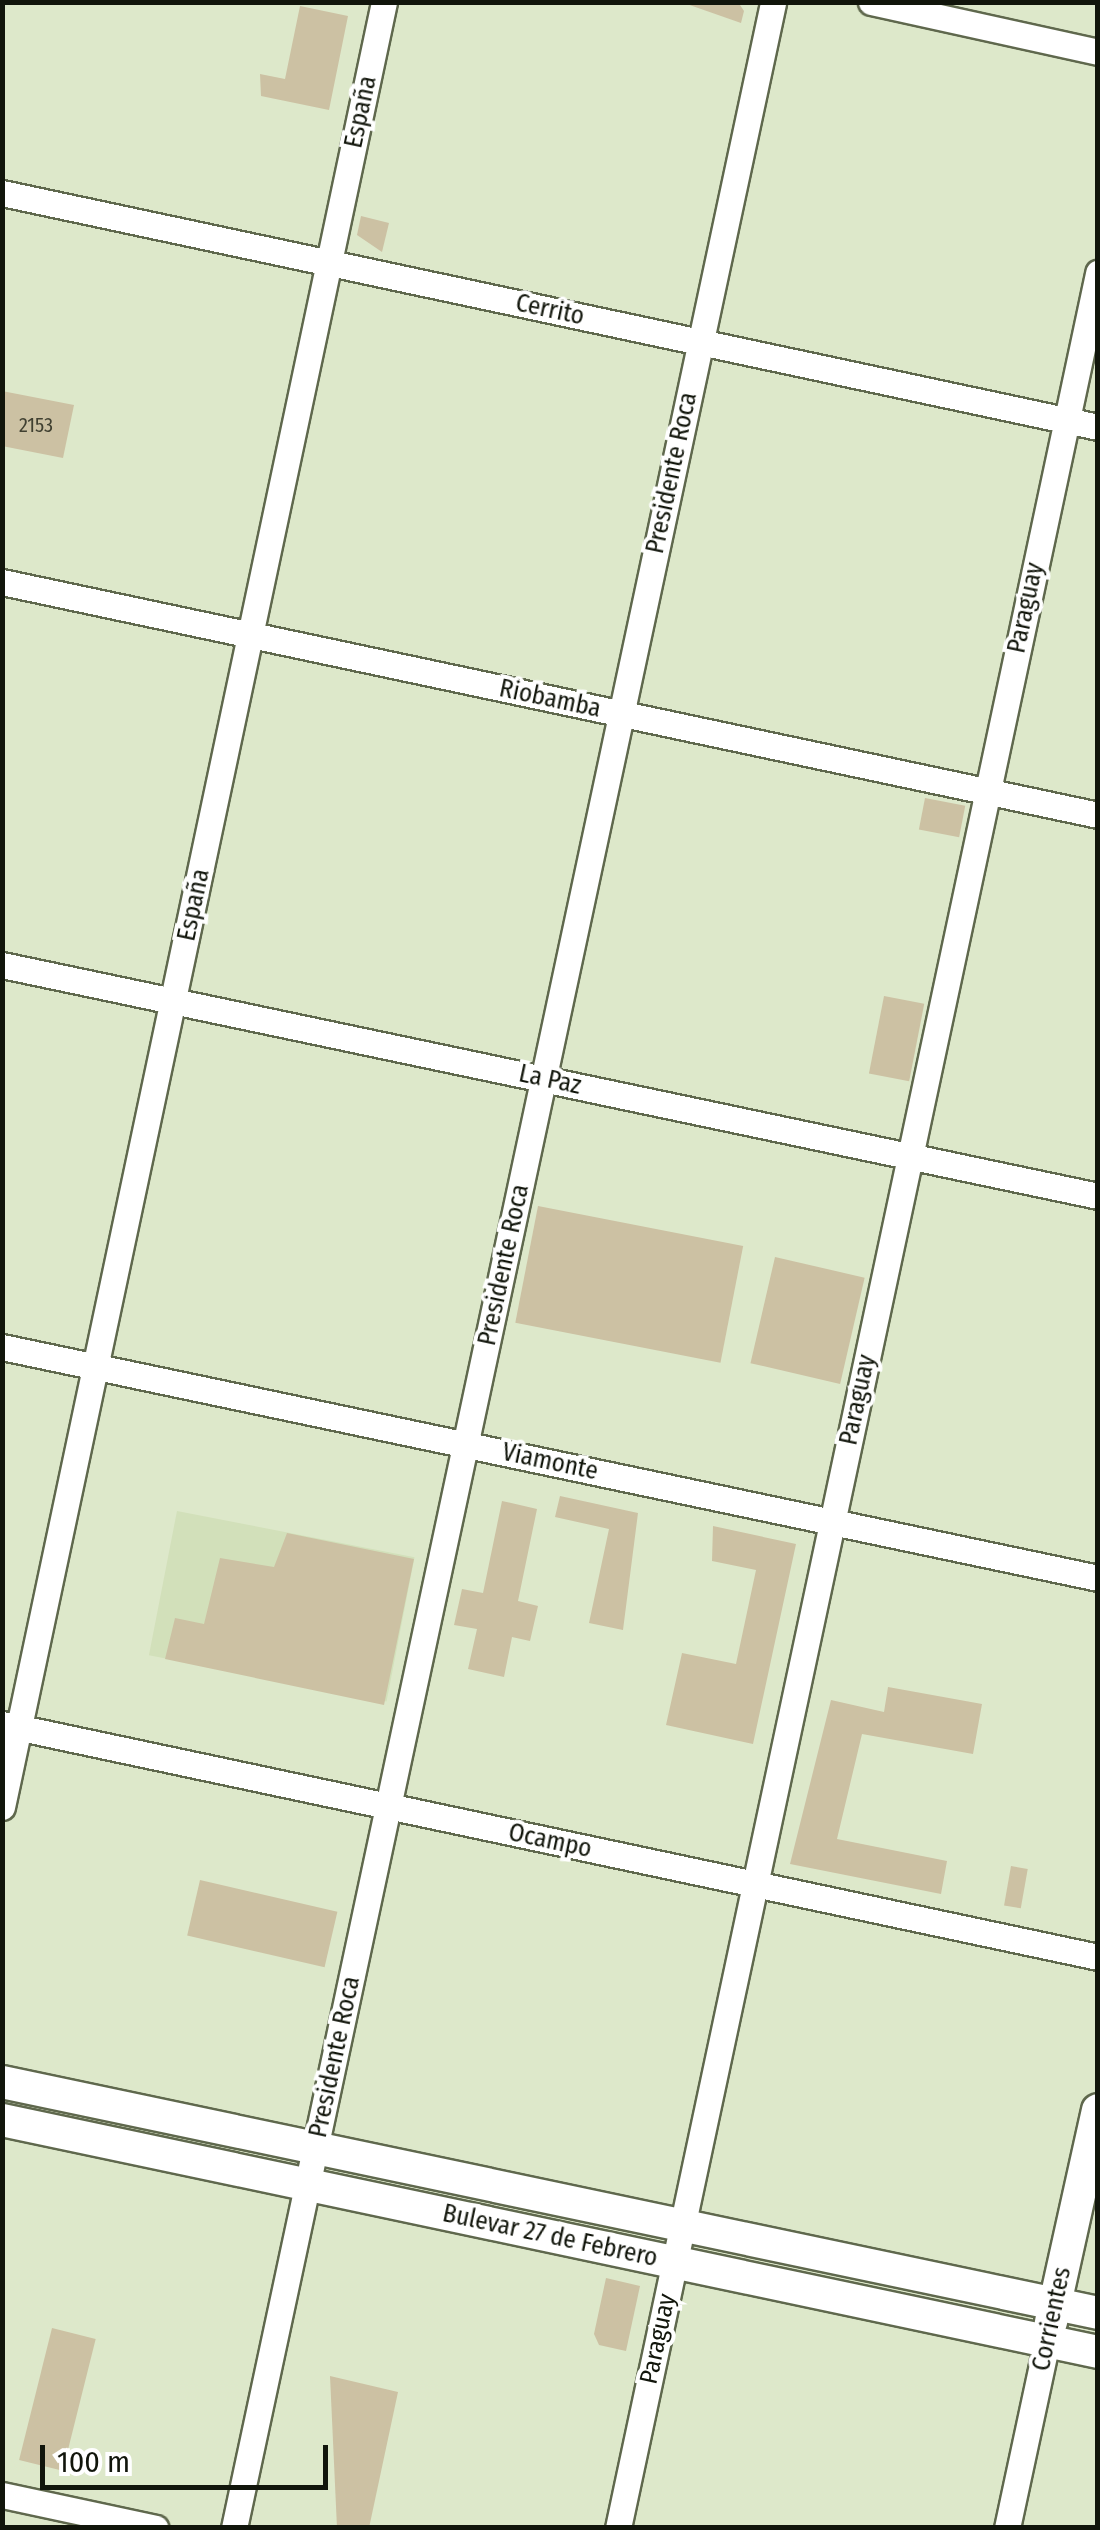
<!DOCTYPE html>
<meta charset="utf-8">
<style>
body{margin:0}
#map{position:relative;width:1100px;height:2530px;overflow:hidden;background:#dde8ca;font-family:"Fira Sans Condensed",sans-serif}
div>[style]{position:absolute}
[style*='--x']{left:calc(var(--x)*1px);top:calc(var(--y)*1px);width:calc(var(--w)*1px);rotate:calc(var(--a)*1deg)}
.built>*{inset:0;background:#d2e0ba;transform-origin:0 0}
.building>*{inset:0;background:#ccc1a3;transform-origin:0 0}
.roads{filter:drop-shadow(2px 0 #5f684d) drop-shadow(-2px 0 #5f684d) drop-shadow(0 2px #5f684d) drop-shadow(0 -2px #5f684d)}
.minor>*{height:25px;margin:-12.5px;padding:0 12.5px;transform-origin:12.5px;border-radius:12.5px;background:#fff}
.major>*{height:32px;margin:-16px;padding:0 16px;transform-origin:16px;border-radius:16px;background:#fff}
span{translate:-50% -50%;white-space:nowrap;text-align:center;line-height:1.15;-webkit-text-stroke:8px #fff;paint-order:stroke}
.number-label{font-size:20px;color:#404031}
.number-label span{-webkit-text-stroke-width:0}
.street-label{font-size:25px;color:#11150b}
.frame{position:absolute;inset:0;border:5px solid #11150b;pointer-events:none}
.scale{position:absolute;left:40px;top:2445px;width:288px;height:45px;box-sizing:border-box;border:5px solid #11150b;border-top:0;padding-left:12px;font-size:30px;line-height:35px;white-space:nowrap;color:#11150b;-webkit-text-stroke:8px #fff;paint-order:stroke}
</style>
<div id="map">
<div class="built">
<i style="left:177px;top:1511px;width:242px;height:147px;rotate:11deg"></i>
</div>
<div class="building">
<i style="clip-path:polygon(681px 2px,738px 2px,744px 11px,741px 23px)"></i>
<i style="clip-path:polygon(300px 6px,348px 16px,329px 110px,261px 96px,260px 74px,285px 79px)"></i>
<i style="clip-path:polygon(361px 216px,389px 223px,382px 252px,357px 235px)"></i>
<i style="clip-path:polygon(2px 391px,74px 405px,63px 458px,2px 446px)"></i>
<i style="left:925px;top:798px;width:41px;height:32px;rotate:11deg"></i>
<i style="left:884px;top:996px;width:41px;height:79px;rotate:11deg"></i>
<i style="left:538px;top:1206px;width:209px;height:119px;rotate:11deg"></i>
<i style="left:775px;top:1257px;width:92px;height:109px;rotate:13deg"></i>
<i style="clip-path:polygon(560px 1496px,638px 1513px,623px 1630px,589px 1623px,609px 1529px,555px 1517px)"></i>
<i style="clip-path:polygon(502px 1501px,537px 1509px,518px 1601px,538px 1606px,530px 1641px,512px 1637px,504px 1677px,468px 1669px,477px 1629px,454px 1625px,462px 1589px,483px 1593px)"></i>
<i style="clip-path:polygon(713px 1526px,796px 1544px,753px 1744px,666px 1725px,682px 1653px,736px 1664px,756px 1570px,712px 1561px)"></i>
<i style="clip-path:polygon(287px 1533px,414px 1559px,384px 1705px,165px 1659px,175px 1618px,204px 1624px,220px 1558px,274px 1567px)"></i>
<i style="clip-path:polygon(888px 1687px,982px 1704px,973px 1754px,862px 1734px,837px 1839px,947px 1861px,941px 1894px,790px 1864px,831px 1700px,884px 1712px)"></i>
<i style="left:1011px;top:1866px;width:17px;height:40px;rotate:10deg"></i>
<i style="left:200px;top:1880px;width:141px;height:57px;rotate:13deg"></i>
<i style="clip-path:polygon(606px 2278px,640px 2286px,626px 2351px,599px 2345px,594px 2334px)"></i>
<i style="left:52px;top:2328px;width:45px;height:136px;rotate:14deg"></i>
<i style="clip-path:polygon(330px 2376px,398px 2392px,369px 2528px,337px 2528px)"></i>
</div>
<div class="roads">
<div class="minor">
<i style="--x:871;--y:2;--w:232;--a:12.4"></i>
<i style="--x:2;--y:193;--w:1121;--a:12.05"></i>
<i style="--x:2;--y:582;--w:1120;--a:12"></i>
<i style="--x:2;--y:965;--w:1120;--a:11.9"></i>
<i style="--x:2;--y:1347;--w:1120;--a:11.9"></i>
<i style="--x:2;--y:1724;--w:1120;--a:12"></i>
<i style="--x:2;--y:1807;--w:1845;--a:-78.05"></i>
<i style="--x:2;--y:2495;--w:157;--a:12.1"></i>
<i style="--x:234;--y:2528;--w:2583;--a:-77.95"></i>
<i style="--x:618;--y:2528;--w:2306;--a:-77.98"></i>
<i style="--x:1007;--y:2528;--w:191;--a:-77.9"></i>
</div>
<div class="major">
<i style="--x:2;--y:2082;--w:1120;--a:11.9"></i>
<i style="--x:2;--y:2120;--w:1120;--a:11.95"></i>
<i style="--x:1051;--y:2322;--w:217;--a:-77.5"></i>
</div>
</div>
<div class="number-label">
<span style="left:36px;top:425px">2153</span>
</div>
<div class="street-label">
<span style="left:361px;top:112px;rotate:-78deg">España</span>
<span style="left:550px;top:310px;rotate:12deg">Cerrito</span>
<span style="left:672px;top:473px;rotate:-78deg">Presidente Roca</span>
<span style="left:1026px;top:608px;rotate:-78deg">Paraguay</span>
<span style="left:550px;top:699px;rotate:12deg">Riobamba</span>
<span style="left:194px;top:905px;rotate:-78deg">España</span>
<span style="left:550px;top:1080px;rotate:12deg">La Paz</span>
<span style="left:504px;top:1265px;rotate:-78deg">Presidente Roca</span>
<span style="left:858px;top:1400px;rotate:-78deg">Paraguay</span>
<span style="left:550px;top:1462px;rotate:12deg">Viamonte</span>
<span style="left:550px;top:1841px;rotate:12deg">Ocampo</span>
<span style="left:335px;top:2057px;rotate:-78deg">Presidente Roca</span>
<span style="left:550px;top:2236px;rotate:12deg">Bulevar 27 de Febrero</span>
<span style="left:1052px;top:2319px;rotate:-78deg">Corrientes</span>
<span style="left:658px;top:2339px;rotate:-78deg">Paraguay</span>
</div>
<div class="frame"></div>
<div class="scale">100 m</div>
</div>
